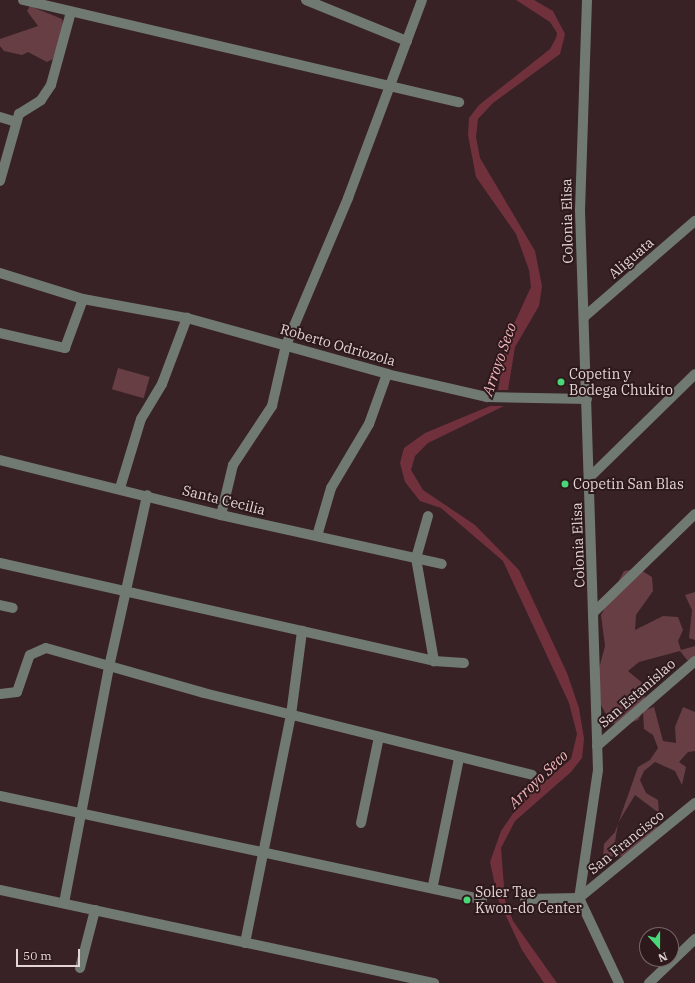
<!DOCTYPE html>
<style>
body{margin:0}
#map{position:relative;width:695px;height:983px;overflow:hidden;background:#382225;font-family:"IBM Plex Serif",serif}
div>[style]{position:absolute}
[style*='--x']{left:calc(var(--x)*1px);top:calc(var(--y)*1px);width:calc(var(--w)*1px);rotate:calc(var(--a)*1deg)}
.green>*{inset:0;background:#673e44;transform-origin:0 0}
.water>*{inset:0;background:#71313c}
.minor>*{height:10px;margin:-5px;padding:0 5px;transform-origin:5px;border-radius:5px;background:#707972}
.dots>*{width:11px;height:11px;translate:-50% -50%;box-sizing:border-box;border:2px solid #2d191b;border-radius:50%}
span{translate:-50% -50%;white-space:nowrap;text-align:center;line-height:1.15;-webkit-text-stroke:4px #2d191b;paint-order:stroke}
.street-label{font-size:14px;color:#e3d4d5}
.poi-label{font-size:14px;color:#e3d4d5}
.left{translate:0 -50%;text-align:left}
.water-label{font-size:15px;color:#f2b5bc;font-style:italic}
.north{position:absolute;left:639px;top:927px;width:40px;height:40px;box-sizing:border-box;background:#2d191b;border:1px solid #766465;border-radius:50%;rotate:159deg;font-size:11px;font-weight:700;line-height:16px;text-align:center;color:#e3d4d5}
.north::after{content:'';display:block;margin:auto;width:14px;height:18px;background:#4ad778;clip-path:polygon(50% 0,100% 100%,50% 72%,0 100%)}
.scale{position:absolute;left:16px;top:949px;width:64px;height:18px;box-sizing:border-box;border:2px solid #e3d4d5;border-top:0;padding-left:5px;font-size:12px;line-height:14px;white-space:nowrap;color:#e3d4d5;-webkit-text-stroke:3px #2d191b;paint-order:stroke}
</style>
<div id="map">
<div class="green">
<i style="clip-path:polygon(30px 6px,62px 19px,64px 29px,53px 59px,47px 62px,28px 52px,22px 55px,4px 51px,0 46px,0 39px,38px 26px,27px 11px)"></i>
<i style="left:118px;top:368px;width:33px;height:22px;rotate:16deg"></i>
<i style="clip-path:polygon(639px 569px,652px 577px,653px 591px,636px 615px,635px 630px,663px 616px,678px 617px,683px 630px,678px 641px,681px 650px,695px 646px,695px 660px,687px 660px,680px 651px,639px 662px,628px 671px,646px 686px,643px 711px,654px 707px,663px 741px,676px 743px,675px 727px,683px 707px,695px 712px,695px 751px,688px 752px,679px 762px,686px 767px,682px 785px,675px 771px,655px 762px,644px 771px,640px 780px,646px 793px,658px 800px,659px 813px,635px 795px,618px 823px,615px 842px,629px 848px,652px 828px,666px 825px,633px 856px,603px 857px,604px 844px,615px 832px,638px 767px,650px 760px,658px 748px,653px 735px,644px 729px,643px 712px,638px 720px,624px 725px,611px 723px,593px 691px,605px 646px,601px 615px,624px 571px)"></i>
<i style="clip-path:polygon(695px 592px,695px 640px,689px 638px,692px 610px,685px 595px)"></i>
</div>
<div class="water">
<i style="clip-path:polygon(516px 0,534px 0,553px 11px,565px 34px,560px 54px,493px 103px,478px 119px,476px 137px,480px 158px,535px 251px,542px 286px,539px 306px,515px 347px,508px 390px,498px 390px,506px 341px,531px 287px,529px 270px,516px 234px,476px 177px,468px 135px,469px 118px,479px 105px,550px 49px,556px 38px,557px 33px,550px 22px)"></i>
<i style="clip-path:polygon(490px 406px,504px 406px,428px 443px,415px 456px,411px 470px,423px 490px,475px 525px,519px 570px,567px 673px,579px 708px,584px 739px,582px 758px,571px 772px,515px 821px,501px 848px,505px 900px,513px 921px,557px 983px,544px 983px,522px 950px,498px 899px,490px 862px,501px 831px,521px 802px,571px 759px,577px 734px,569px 703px,503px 561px,441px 508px,420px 501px,405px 482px,400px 463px,404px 448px,425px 433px)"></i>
</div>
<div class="minor">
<i style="--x:23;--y:0;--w:448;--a:13.2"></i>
<i style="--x:306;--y:0;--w:109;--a:22.1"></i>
<i style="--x:587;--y:0;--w:210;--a:91.9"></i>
<i style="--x:580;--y:210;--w:560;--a:88.16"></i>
<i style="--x:598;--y:770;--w:129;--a:98.4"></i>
<i style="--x:579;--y:898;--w:94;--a:64.8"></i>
<i style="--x:0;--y:117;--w:17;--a:17"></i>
<i style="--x:0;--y:181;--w:70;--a:-74.2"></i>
<i style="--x:19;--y:114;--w:26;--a:-32"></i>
<i style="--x:41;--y:100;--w:18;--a:-56"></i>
<i style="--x:51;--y:85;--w:76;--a:-74.7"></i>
<i style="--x:0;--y:273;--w:87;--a:17.4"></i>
<i style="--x:83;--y:299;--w:106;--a:10.4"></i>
<i style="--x:187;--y:318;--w:208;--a:15.6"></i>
<i style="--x:387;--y:374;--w:103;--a:13"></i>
<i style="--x:487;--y:397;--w:100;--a:1.1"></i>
<i style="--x:584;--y:317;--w:147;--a:-40.9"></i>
<i style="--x:0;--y:333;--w:67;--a:13"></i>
<i style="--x:65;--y:348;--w:52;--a:-69.8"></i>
<i style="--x:0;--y:460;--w:228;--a:14"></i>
<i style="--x:221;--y:515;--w:226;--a:12.5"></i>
<i style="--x:590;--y:477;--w:147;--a:-44.4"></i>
<i style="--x:120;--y:488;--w:72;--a:-73.1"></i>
<i style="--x:141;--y:419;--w:41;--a:-59"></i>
<i style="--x:162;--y:384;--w:71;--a:-69.3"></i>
<i style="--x:221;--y:515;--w:51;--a:-76.5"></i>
<i style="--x:233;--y:465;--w:71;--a:-56.5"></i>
<i style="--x:272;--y:406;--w:63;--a:-77.1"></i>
<i style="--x:286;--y:345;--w:160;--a:-67.1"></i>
<i style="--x:348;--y:198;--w:211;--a:-69.5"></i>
<i style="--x:428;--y:516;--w:44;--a:105.9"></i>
<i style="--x:416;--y:558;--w:105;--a:80.1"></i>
<i style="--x:317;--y:536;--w:50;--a:-73.7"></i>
<i style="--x:331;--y:488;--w:74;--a:-59.3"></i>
<i style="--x:369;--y:424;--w:53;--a:-70.2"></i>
<i style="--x:0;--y:563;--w:445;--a:12.7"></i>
<i style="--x:434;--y:661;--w:30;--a:4"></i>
<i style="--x:0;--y:605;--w:13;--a:13"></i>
<i style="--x:594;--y:612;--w:141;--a:-44.1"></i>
<i style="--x:0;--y:694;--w:17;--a:-7"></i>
<i style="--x:17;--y:692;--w:39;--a:-71"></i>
<i style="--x:30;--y:655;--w:17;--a:-24"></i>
<i style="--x:46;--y:648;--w:164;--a:15.9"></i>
<i style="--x:204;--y:693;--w:338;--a:14"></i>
<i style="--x:597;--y:746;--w:130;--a:-40.9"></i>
<i style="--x:0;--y:796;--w:493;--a:12.1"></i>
<i style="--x:361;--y:823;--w:88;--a:-78.2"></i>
<i style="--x:433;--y:885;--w:130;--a:-78.4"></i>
<i style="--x:0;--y:890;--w:444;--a:12.1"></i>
<i style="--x:525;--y:899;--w:54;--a:-1.1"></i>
<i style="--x:579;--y:898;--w:150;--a:-39.3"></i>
<i style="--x:64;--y:903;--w:240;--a:-79.2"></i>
<i style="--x:109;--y:667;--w:176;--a:-77.5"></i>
<i style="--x:245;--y:943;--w:233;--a:-78.6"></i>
<i style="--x:291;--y:715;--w:85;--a:-82.5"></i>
<i style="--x:80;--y:968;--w:60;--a:-75.5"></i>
<i style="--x:649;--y:983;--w:64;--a:-43.7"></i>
</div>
<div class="dots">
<i style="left:561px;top:382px;background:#4ad778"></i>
<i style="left:565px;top:484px;background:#4ad778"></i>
<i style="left:467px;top:900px;background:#4ad778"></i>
</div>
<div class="street-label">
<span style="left:567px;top:221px;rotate:-91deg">Colonia Elisa</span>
<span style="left:631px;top:258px;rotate:-41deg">Aliguata</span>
<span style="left:338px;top:345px;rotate:16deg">Roberto Odriozola</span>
<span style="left:224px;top:500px;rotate:14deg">Santa Cecilia</span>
<span style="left:578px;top:545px;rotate:-92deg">Colonia Elisa</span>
<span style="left:637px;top:693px;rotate:-41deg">San Estanislao</span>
<span style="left:626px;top:842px;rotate:-39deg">San Francisco</span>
</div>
<div class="poi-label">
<span class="left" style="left:569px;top:382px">Copetin y<br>Bodega Chukito</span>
<span class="left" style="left:573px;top:484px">Copetin San Blas</span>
<span class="left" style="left:475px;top:900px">Soler Tae<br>Kwon-do Center</span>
</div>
<div class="water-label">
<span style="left:499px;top:359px;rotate:-71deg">Arroyo Seco</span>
<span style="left:538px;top:779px;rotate:-44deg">Arroyo Seco</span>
</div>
<div class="north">N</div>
<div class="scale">50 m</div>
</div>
